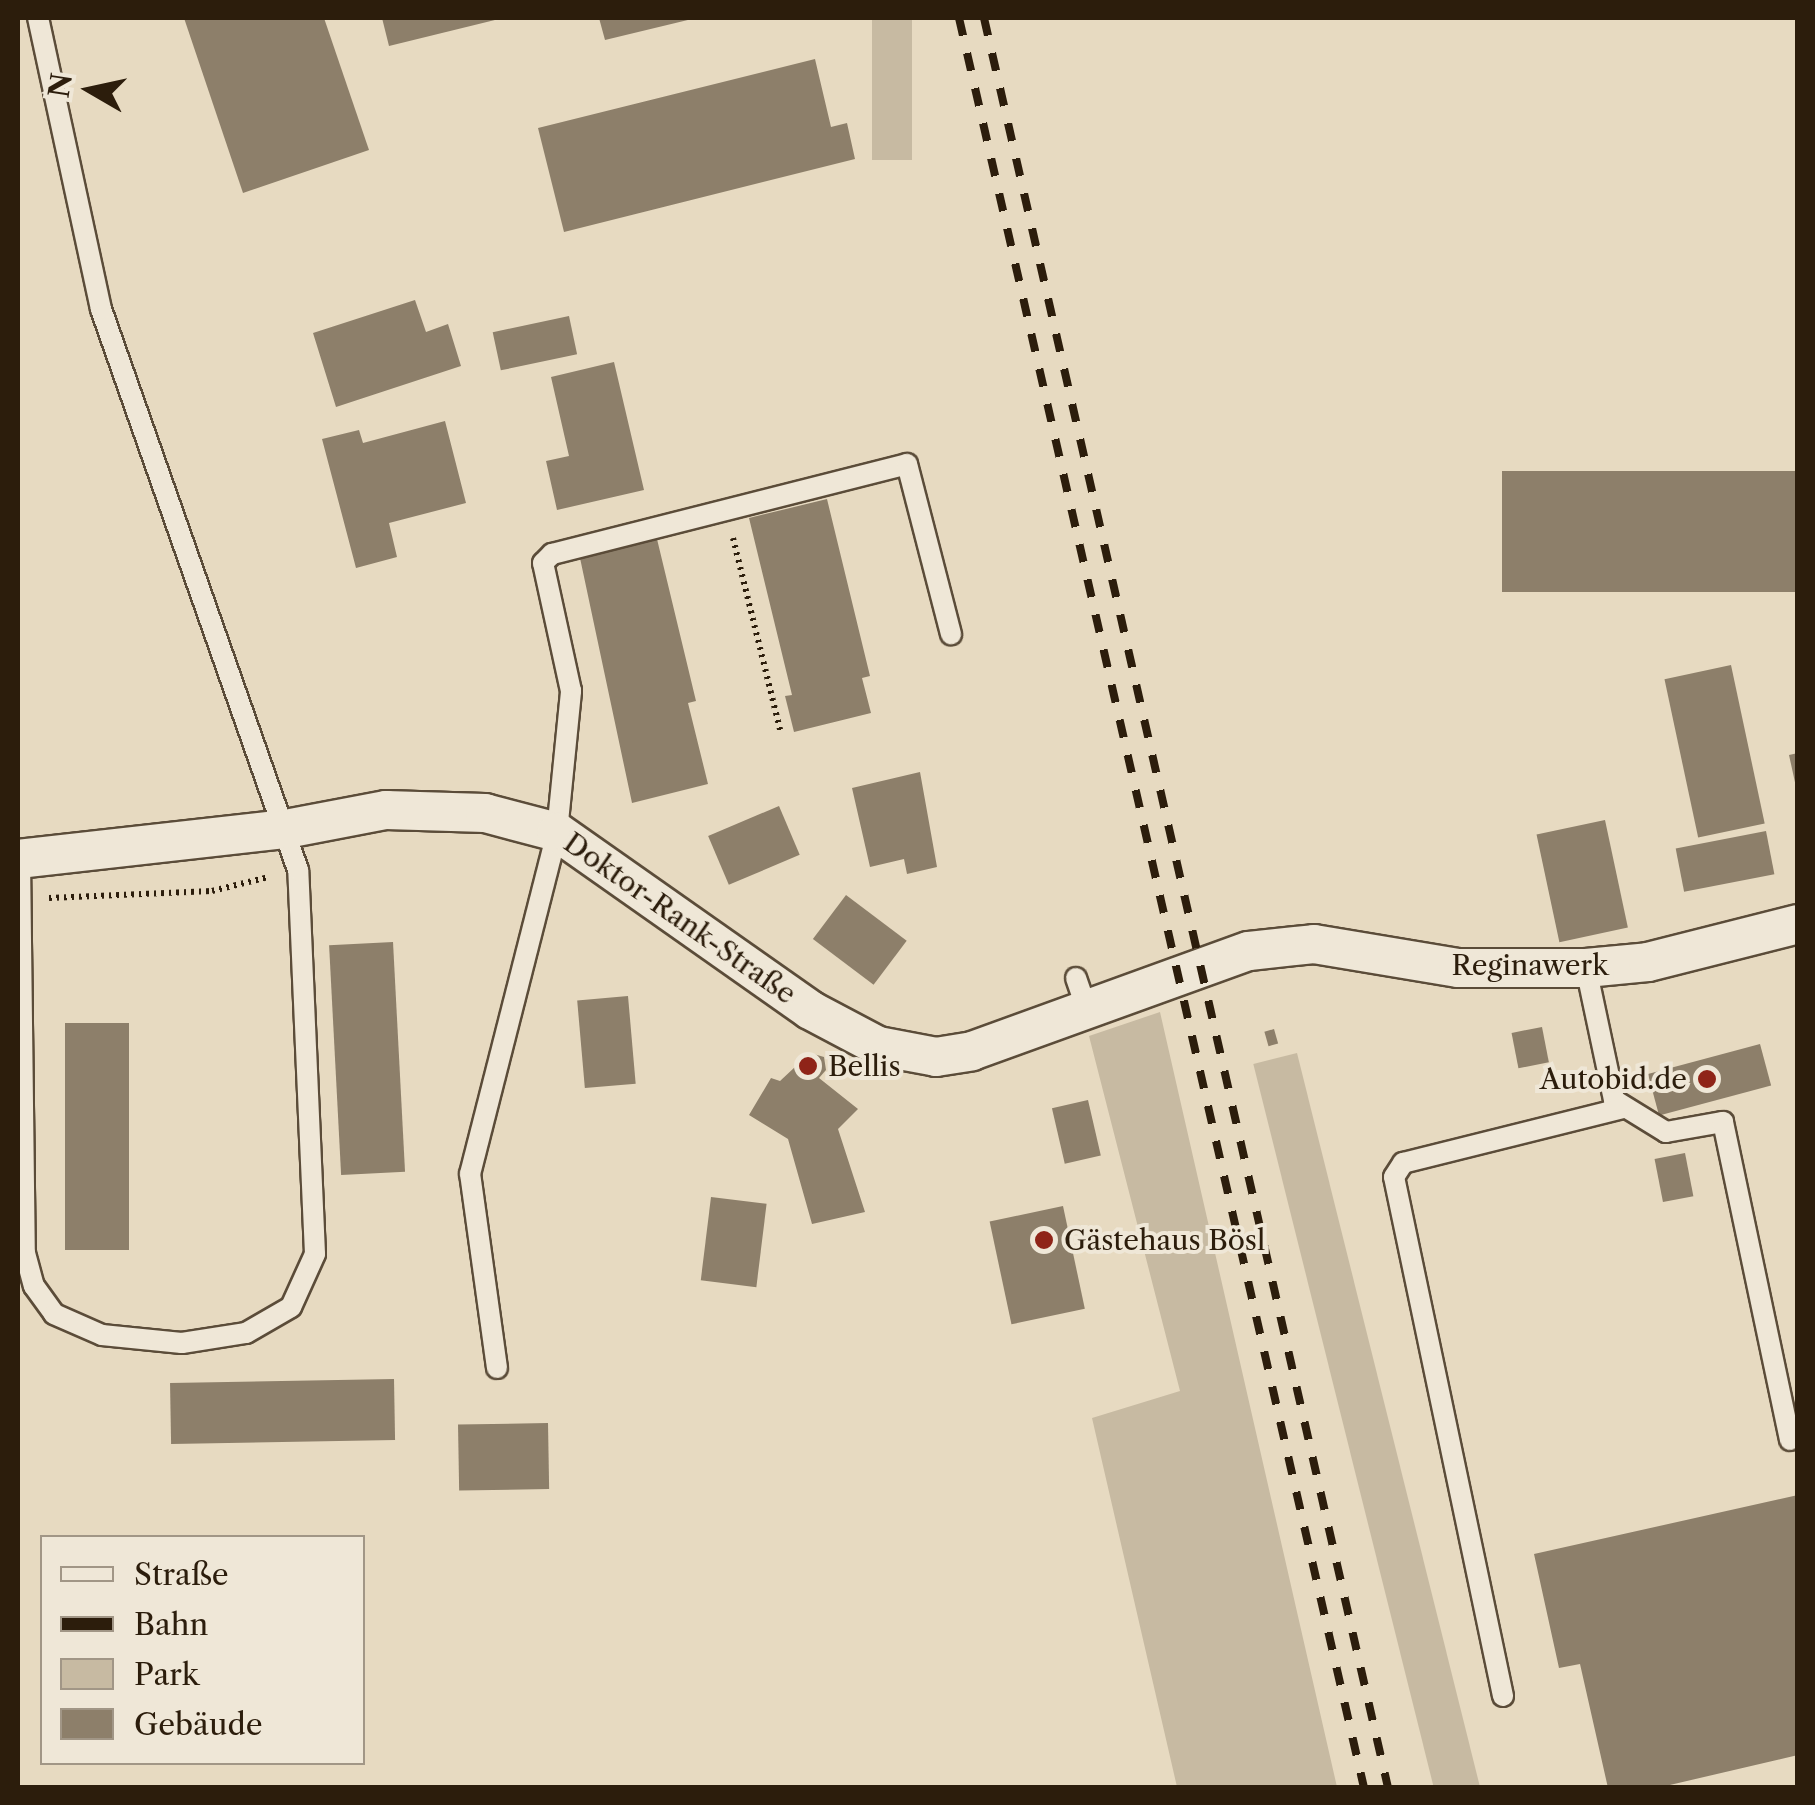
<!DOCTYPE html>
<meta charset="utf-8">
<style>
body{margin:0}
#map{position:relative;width:1815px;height:1805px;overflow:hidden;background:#e7dac1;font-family:"Libre Caslon Text",serif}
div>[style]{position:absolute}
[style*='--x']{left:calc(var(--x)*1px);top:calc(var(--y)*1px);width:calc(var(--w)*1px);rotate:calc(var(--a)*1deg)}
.green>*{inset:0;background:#c7baa2;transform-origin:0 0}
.building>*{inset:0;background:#8d7f6a;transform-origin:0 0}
.path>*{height:6px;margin-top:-3px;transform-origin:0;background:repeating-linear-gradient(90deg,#2c1d0c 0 2.5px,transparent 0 7.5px)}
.roads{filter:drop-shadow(2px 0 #5b4c39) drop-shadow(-2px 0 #5b4c39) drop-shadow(0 2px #5b4c39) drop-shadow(0 -2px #5b4c39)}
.lane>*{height:20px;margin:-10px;padding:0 10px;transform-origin:10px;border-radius:10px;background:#efe7d7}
.street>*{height:38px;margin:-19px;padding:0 19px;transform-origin:19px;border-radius:19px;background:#efe7d7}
.rail>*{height:8px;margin-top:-4px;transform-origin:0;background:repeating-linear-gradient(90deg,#2c1d0c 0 18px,transparent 0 36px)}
.dots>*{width:28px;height:28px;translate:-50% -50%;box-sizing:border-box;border:5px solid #efe7d7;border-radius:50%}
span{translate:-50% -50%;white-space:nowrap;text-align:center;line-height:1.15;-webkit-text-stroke:8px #efe7d7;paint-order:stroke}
.street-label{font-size:28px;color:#2c1d0c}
.poi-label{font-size:28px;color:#2c1d0c}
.left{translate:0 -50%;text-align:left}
.right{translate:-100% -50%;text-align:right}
.frame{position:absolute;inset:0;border:20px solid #2c1d0c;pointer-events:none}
.legend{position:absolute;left:40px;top:1535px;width:325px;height:230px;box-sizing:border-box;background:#efe7d7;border:2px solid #a19686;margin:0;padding:12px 18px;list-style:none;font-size:30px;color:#2c1d0c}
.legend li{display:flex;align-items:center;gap:20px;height:50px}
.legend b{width:50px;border:2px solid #a19686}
.north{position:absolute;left:40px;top:40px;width:100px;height:100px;-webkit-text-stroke:8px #efe7d7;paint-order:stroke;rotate:279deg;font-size:28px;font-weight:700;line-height:40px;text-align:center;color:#2c1d0c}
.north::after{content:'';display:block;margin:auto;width:35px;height:45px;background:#2c1d0c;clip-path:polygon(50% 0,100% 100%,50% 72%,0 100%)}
</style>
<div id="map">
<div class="green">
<i style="left:872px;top:18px;width:40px;height:142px"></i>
<i style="clip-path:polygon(1160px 1012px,1337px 1787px,1177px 1787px,1092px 1418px,1180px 1391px,1089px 1036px)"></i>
<i style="left:1297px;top:1053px;width:755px;height:45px;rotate:76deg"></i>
</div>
<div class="building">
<i style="clip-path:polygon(184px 18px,324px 18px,369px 150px,243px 193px)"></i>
<i style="clip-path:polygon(382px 18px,499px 18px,499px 19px,389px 46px)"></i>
<i style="clip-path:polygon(599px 18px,692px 18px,692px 19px,605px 40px)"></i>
<i style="clip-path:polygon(815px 59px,831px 127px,847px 123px,855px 159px,564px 232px,538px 128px)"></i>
<i style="clip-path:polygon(415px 300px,426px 332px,448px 324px,461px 366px,336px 407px,313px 333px)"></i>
<i style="left:569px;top:316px;width:39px;height:78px;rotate:78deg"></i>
<i style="clip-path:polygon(614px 362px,644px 490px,557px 510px,546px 461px,569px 456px,551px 377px)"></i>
<i style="clip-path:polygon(445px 421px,466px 503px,389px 523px,397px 557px,356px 568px,322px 439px,359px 430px,363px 443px)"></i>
<i style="left:1798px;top:471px;width:121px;height:296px;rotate:90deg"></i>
<i style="clip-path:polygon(827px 499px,870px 676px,862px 678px,871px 713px,794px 732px,785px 696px,792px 695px,749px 518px)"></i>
<i style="clip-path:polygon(657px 539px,696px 701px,688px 703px,708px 784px,632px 803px,580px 558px)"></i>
<i style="left:1731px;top:665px;width:162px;height:68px;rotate:78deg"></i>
<i style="clip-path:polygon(1798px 753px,1798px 787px,1796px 787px,1789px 755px)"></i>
<i style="clip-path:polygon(920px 772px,937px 867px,907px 874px,904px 859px,870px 867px,852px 788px)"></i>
<i style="left:779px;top:806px;width:53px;height:77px;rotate:67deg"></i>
<i style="left:1605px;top:820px;width:110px;height:70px;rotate:78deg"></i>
<i style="left:1766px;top:831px;width:44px;height:92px;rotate:79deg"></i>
<i style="left:846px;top:895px;width:76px;height:55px;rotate:37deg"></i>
<i style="left:393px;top:942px;width:230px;height:64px;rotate:87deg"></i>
<i style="left:628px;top:996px;width:88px;height:51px;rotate:85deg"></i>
<i style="left:129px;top:1023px;width:227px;height:64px;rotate:90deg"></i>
<i style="left:1542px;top:1027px;width:36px;height:31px;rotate:79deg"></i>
<i style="left:1274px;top:1029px;width:15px;height:10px;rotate:74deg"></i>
<i style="left:1760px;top:1044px;width:43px;height:116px;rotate:75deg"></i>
<i style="clip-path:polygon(810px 1053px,824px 1057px,826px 1070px,819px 1078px,858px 1109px,838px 1129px,865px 1212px,812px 1224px,788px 1139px,749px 1115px,771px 1078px,780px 1081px)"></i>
<i style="left:1088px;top:1100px;width:57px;height:37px;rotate:77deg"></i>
<i style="left:1685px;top:1153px;width:44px;height:31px;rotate:79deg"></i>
<i style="left:711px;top:1197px;width:56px;height:84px;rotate:7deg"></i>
<i style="left:1063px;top:1206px;width:105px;height:75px;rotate:78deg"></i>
<i style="left:394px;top:1379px;width:61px;height:224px;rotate:89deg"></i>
<i style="left:548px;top:1423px;width:66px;height:90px;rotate:89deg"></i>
<i style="clip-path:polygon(1798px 1495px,1798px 1755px,1657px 1788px,1608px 1788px,1580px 1664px,1559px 1668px,1534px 1554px)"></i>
</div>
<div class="path">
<i style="--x:733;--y:538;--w:202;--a:76.2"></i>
<i style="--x:49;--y:898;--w:163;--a:-2.5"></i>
<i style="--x:212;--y:891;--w:59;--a:-13.8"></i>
</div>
<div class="roads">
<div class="lane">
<i style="--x:20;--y:859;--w:394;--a:89.3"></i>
<i style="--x:25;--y:1253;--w:34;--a:75"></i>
<i style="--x:34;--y:1286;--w:34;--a:54"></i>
<i style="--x:54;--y:1314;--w:52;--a:23.6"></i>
<i style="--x:102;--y:1335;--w:80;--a:5.7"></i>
<i style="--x:182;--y:1343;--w:65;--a:-8.9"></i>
<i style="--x:246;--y:1333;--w:52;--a:-30"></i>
<i style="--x:291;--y:1307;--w:58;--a:-65.6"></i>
<i style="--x:315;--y:1254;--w:384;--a:-92.5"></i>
<i style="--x:298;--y:870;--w:595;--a:-109.35"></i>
<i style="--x:101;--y:309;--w:298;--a:-102.2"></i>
<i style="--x:1586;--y:968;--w:135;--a:78"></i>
<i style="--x:1614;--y:1100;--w:61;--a:31.6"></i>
<i style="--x:1666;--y:1132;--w:58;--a:-10"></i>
<i style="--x:1723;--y:1122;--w:325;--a:78.1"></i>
<i style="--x:1076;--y:978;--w:31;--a:71"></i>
<i style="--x:497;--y:1368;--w:196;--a:-97.9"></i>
<i style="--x:470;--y:1174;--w:353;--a:-75.7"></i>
<i style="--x:557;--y:832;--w:142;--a:-84.3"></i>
<i style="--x:571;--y:691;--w:131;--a:-102.3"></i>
<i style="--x:543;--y:563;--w:13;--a:-45"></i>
<i style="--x:552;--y:554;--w:366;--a:-14.2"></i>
<i style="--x:907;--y:464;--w:176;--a:75.5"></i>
<i style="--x:1503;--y:1696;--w:530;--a:-101.86"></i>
<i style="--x:1394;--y:1177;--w:17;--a:-57"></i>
<i style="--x:1403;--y:1163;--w:227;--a:-14"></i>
</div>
<div class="street">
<i style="--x:18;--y:859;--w:270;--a:-6.4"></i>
<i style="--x:286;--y:829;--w:102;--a:-10.8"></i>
<i style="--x:386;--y:810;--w:99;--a:1.7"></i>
<i style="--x:485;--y:813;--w:74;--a:14.8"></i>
<i style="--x:557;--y:832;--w:309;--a:35.1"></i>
<i style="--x:810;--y:1010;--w:77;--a:27.9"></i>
<i style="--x:878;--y:1046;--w:59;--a:10.7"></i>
<i style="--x:936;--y:1057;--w:36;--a:-9"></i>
<i style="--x:972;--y:1051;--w:294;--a:-19.9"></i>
<i style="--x:1249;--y:951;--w:65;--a:-6.1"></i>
<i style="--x:1314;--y:944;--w:146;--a:9.5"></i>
<i style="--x:1458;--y:968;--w:128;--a:0"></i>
<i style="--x:1586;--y:968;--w:62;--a:-5.5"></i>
<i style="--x:1648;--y:962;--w:155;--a:-14.2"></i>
</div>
</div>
<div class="rail">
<i style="--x:959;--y:18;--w:1816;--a:77.11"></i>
<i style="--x:984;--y:18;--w:1816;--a:77.14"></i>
</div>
<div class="dots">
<i style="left:808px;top:1066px;background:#8f2418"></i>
<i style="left:1707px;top:1079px;background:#8f2418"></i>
<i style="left:1044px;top:1240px;background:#8f2418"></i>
</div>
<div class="street-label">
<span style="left:680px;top:918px;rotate:35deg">Doktor-Rank-Straße</span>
<span style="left:1530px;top:965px">Reginawerk</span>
</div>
<div class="poi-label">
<span class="left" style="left:828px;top:1066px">Bellis</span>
<span class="right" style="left:1687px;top:1079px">Autobid.de</span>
<span class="left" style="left:1064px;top:1240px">Gästehaus Bösl</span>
</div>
<div class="frame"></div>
<ul class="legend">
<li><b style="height:12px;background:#efe7d7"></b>Straße</li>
<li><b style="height:12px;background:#2c1d0c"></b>Bahn</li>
<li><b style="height:28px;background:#c7baa2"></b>Park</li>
<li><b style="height:28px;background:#8d7f6a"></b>Gebäude</li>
</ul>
<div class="north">N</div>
</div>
